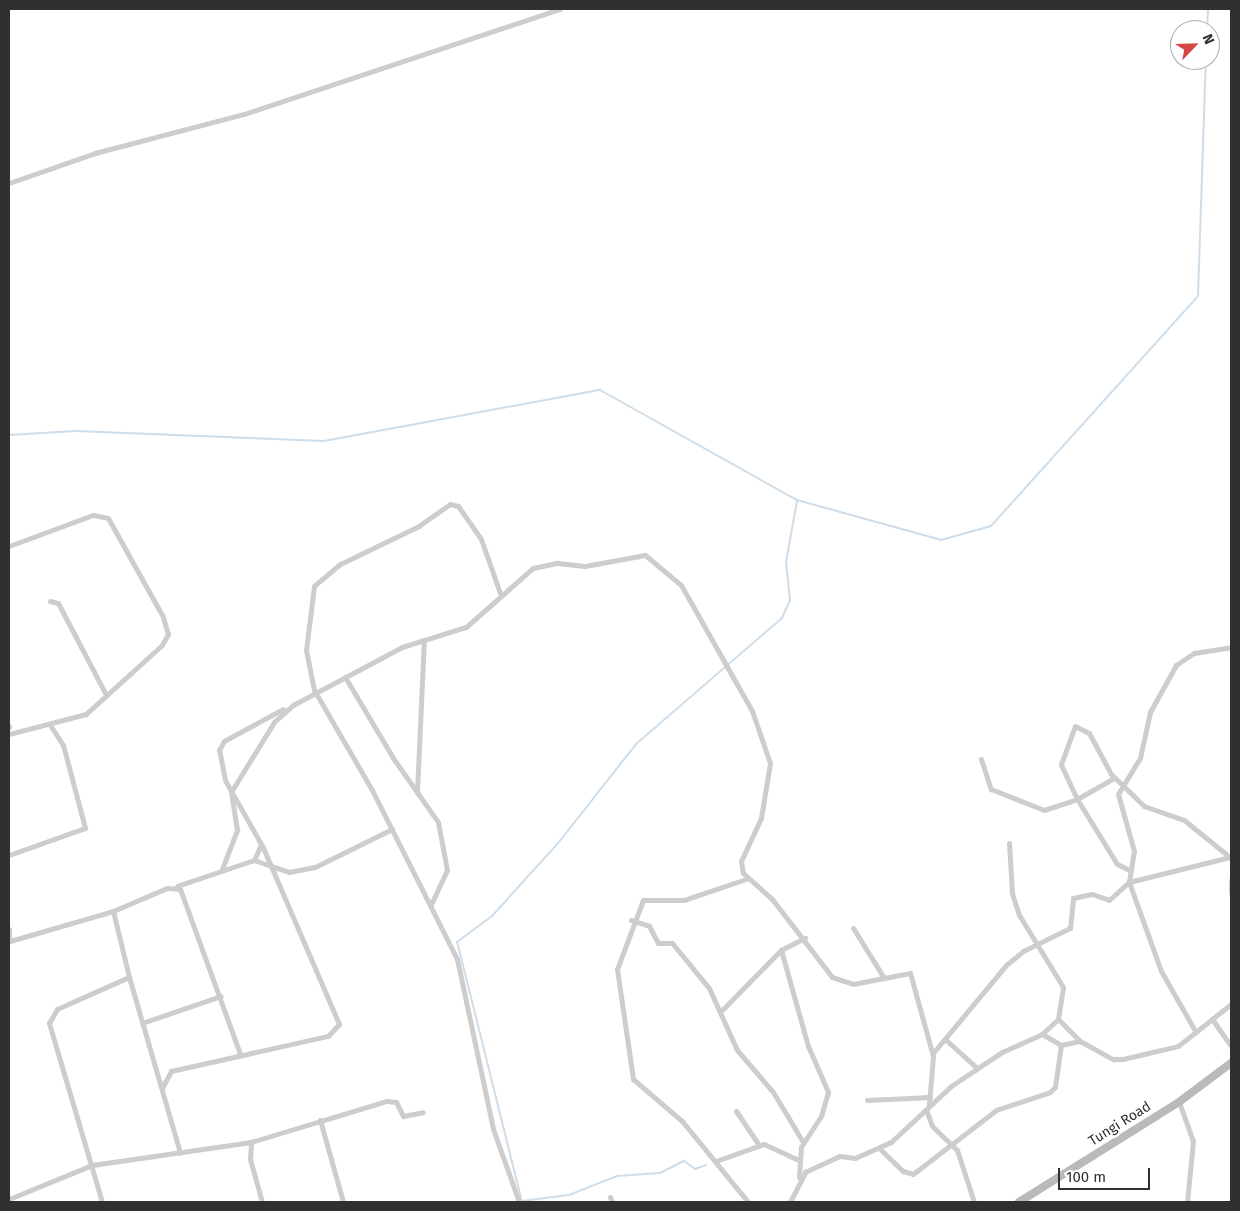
<!DOCTYPE html>
<style>
body{margin:0}
#map{position:relative;width:1240px;height:1211px;overflow:hidden;background:#fff;font-family:"Fira Sans",sans-serif}
div>[style]{position:absolute}
[style*='--x']{left:calc(var(--x)*1px);top:calc(var(--y)*1px);width:calc(var(--w)*1px);rotate:calc(var(--a)*1deg)}
.stream>*{height:2px;margin:-1px;padding:0 1px;transform-origin:1px;border-radius:1px;background:#ceddea}
.minor>*{height:5px;margin:-2.5px;padding:0 2.5px;transform-origin:2.5px;border-radius:2.5px;background:#cdcdcd}
.secondary>*{height:8px;margin:-4px;padding:0 4px;transform-origin:4px;border-radius:4px;background:#bababa}
span{translate:-50% -50%;white-space:nowrap;text-align:center;line-height:1.15;-webkit-text-stroke:5px #fff;paint-order:stroke}
.street-label{font-size:14px;color:#303030}
.frame{position:absolute;inset:0;border:10px solid #303030;pointer-events:none}
.north{position:absolute;left:1170px;top:20px;width:50px;height:50px;box-sizing:border-box;background:#fff;border:1px solid #acacac;border-radius:50%;rotate:66deg;font-size:14px;font-weight:700;line-height:20px;text-align:center;color:#303030}
.north::after{content:'';display:block;margin:auto;width:18px;height:22px;background:#d74643;clip-path:polygon(50% 0,100% 100%,50% 72%,0 100%)}
.scale{position:absolute;left:1058px;top:1168px;width:92px;height:22px;box-sizing:border-box;border:2px solid #303030;border-top:0;padding-left:6px;font-size:15px;line-height:18px;white-space:nowrap;color:#303030;-webkit-text-stroke:4px #fff;paint-order:stroke}
</style>
<div id="map">
<div class="stream">
<i style="--x:1207;--y:30;--w:21;--a:-87"></i>
<i style="--x:9;--y:435;--w:67;--a:-3.4"></i>
<i style="--x:76;--y:431;--w:248;--a:2.3"></i>
<i style="--x:324;--y:441;--w:281;--a:-10.5"></i>
<i style="--x:600;--y:390;--w:226;--a:29.2"></i>
<i style="--x:797;--y:500;--w:149;--a:15.5"></i>
<i style="--x:941;--y:540;--w:52;--a:-15.6"></i>
<i style="--x:991;--y:526;--w:309;--a:-48"></i>
<i style="--x:1198;--y:296;--w:236;--a:-88.1"></i>
<i style="--x:522;--y:1201;--w:47;--a:-7.3"></i>
<i style="--x:569;--y:1195;--w:52;--a:-21.6"></i>
<i style="--x:617;--y:1176;--w:43;--a:-4"></i>
<i style="--x:660;--y:1173;--w:27;--a:-27"></i>
<i style="--x:684;--y:1161;--w:14;--a:36"></i>
<i style="--x:695;--y:1169;--w:12;--a:-20"></i>
<i style="--x:522;--y:1202;--w:268;--a:-104"></i>
<i style="--x:457;--y:942;--w:44;--a:-36.6"></i>
<i style="--x:492;--y:916;--w:100;--a:-47.8"></i>
<i style="--x:559;--y:842;--w:125;--a:-51.8"></i>
<i style="--x:636;--y:744;--w:193;--a:-40.8"></i>
<i style="--x:782;--y:618;--w:20;--a:-66"></i>
<i style="--x:790;--y:600;--w:38;--a:-96"></i>
<i style="--x:786;--y:562;--w:62;--a:-79.8"></i>
</div>
<div class="minor">
<i style="--x:9;--y:183;--w:91;--a:-19.2"></i>
<i style="--x:95;--y:153;--w:154;--a:-14.7"></i>
<i style="--x:244;--y:114;--w:333;--a:-18.4"></i>
<i style="--x:9;--y:546;--w:90;--a:-20.3"></i>
<i style="--x:93;--y:515;--w:15;--a:11"></i>
<i style="--x:108;--y:518;--w:113;--a:60.9"></i>
<i style="--x:163;--y:617;--w:18;--a:74"></i>
<i style="--x:168;--y:634;--w:13;--a:119"></i>
<i style="--x:162;--y:645;--w:103;--a:137.8"></i>
<i style="--x:86;--y:714;--w:80;--a:165.4"></i>
<i style="--x:500;--y:593;--w:57;--a:-109.4"></i>
<i style="--x:481;--y:539;--w:40;--a:-124.9"></i>
<i style="--x:458;--y:506;--w:8;--a:-166"></i>
<i style="--x:450;--y:504;--w:38;--a:145"></i>
<i style="--x:419;--y:526;--w:88;--a:154.3"></i>
<i style="--x:340;--y:564;--w:34;--a:140"></i>
<i style="--x:314;--y:586;--w:64;--a:97.1"></i>
<i style="--x:306;--y:650;--w:41;--a:78.7"></i>
<i style="--x:314;--y:690;--w:116;--a:59.9"></i>
<i style="--x:372;--y:790;--w:189;--a:63.3"></i>
<i style="--x:457;--y:959;--w:174;--a:78"></i>
<i style="--x:493;--y:1129;--w:77;--a:70.4"></i>
<i style="--x:50;--y:601;--w:8;--a:14"></i>
<i style="--x:58;--y:603;--w:104;--a:62.4"></i>
<i style="--x:345;--y:677;--w:94;--a:59.3"></i>
<i style="--x:393;--y:758;--w:78;--a:54.9"></i>
<i style="--x:438;--y:822;--w:49;--a:79.4"></i>
<i style="--x:447;--y:870;--w:38;--a:115"></i>
<i style="--x:9;--y:726;--w:1;--a:90"></i>
<i style="--x:981;--y:759;--w:32;--a:72"></i>
<i style="--x:991;--y:789;--w:57;--a:21.6"></i>
<i style="--x:1044;--y:810;--w:35;--a:-18"></i>
<i style="--x:1077;--y:799;--w:43;--a:-29.6"></i>
<i style="--x:417;--y:792;--w:152;--a:-87.4"></i>
<i style="--x:262;--y:845;--w:23;--a:67"></i>
<i style="--x:271;--y:866;--w:19;--a:18"></i>
<i style="--x:289;--y:872;--w:26;--a:-11"></i>
<i style="--x:315;--y:867;--w:86;--a:-26.3"></i>
<i style="--x:9;--y:855;--w:81;--a:-19.6"></i>
<i style="--x:85;--y:828;--w:86;--a:-104.8"></i>
<i style="--x:63;--y:745;--w:24;--a:-123"></i>
<i style="--x:254;--y:860;--w:17;--a:-66"></i>
<i style="--x:261;--y:844;--w:73;--a:-119.4"></i>
<i style="--x:225;--y:780;--w:31;--a:-101"></i>
<i style="--x:219;--y:750;--w:10;--a:-61"></i>
<i style="--x:224;--y:741;--w:67;--a:-28.5"></i>
<i style="--x:222;--y:869;--w:42;--a:-69"></i>
<i style="--x:237;--y:830;--w:38;--a:-99"></i>
<i style="--x:231;--y:792;--w:82;--a:-58.4"></i>
<i style="--x:274;--y:722;--w:25;--a:-42"></i>
<i style="--x:293;--y:705;--w:123;--a:-28"></i>
<i style="--x:402;--y:647;--w:67;--a:-17.4"></i>
<i style="--x:466;--y:627;--w:89;--a:-41.4"></i>
<i style="--x:533;--y:568;--w:25;--a:-12"></i>
<i style="--x:557;--y:563;--w:28;--a:6"></i>
<i style="--x:585;--y:566;--w:61;--a:-10.4"></i>
<i style="--x:645;--y:555;--w:47;--a:39.8"></i>
<i style="--x:681;--y:585;--w:145;--a:60.6"></i>
<i style="--x:752;--y:711;--w:55;--a:70.9"></i>
<i style="--x:770;--y:763;--w:56;--a:99.3"></i>
<i style="--x:761;--y:818;--w:47;--a:114.9"></i>
<i style="--x:741;--y:861;--w:12;--a:81"></i>
<i style="--x:743;--y:873;--w:39;--a:42"></i>
<i style="--x:772;--y:899;--w:98;--a:52.4"></i>
<i style="--x:832;--y:977;--w:22;--a:18"></i>
<i style="--x:853;--y:984;--w:58;--a:-10.9"></i>
<i style="--x:910;--y:973;--w:86;--a:74.5"></i>
<i style="--x:933;--y:1056;--w:48;--a:94.8"></i>
<i style="--x:1131;--y:871;--w:16;--a:-153"></i>
<i style="--x:1117;--y:864;--w:76;--a:-121.6"></i>
<i style="--x:1077;--y:799;--w:38;--a:-115"></i>
<i style="--x:1061;--y:764;--w:40;--a:-69.8"></i>
<i style="--x:1075;--y:726;--w:16;--a:27"></i>
<i style="--x:1089;--y:733;--w:47;--a:61.8"></i>
<i style="--x:1111;--y:774;--w:46;--a:44.1"></i>
<i style="--x:1144;--y:806;--w:42;--a:19.3"></i>
<i style="--x:1184;--y:820;--w:60;--a:39"></i>
<i style="--x:746;--y:879;--w:65;--a:161.3"></i>
<i style="--x:684;--y:900;--w:41;--a:180"></i>
<i style="--x:643;--y:900;--w:74;--a:110.6"></i>
<i style="--x:617;--y:969;--w:111;--a:81.7"></i>
<i style="--x:633;--y:1079;--w:65;--a:40.6"></i>
<i style="--x:682;--y:1121;--w:104;--a:50.8"></i>
<i style="--x:1231;--y:880;--w:13;--a:90"></i>
<i style="--x:631;--y:920;--w:19;--a:18"></i>
<i style="--x:649;--y:926;--w:19;--a:62"></i>
<i style="--x:658;--y:943;--w:14;--a:0"></i>
<i style="--x:672;--y:943;--w:58;--a:50.6"></i>
<i style="--x:709;--y:988;--w:68;--a:65.7"></i>
<i style="--x:737;--y:1050;--w:55;--a:49.4"></i>
<i style="--x:773;--y:1092;--w:58;--a:59"></i>
<i style="--x:853;--y:928;--w:59;--a:58.2"></i>
<i style="--x:9;--y:929;--w:12;--a:90"></i>
<i style="--x:10;--y:941;--w:107;--a:-16.2"></i>
<i style="--x:781;--y:950;--w:100;--a:74.3"></i>
<i style="--x:808;--y:1046;--w:50;--a:66.5"></i>
<i style="--x:828;--y:1092;--w:25;--a:106"></i>
<i style="--x:821;--y:1116;--w:37;--a:123"></i>
<i style="--x:801;--y:1147;--w:30;--a:94"></i>
<i style="--x:129;--y:977;--w:183;--a:73.8"></i>
<i style="--x:723;--y:1009;--w:83;--a:-45.5"></i>
<i style="--x:781;--y:950;--w:27;--a:-27"></i>
<i style="--x:1058;--y:1019;--w:31;--a:45"></i>
<i style="--x:1212;--y:1019;--w:33;--a:55"></i>
<i style="--x:142;--y:1023;--w:83;--a:-18.9"></i>
<i style="--x:1194;--y:1029;--w:67;--a:-119.6"></i>
<i style="--x:1161;--y:971;--w:95;--a:-109.8"></i>
<i style="--x:1129;--y:882;--w:31;--a:-81"></i>
<i style="--x:1134;--y:851;--w:59;--a:-105.7"></i>
<i style="--x:1118;--y:794;--w:42;--a:-58.6"></i>
<i style="--x:1140;--y:758;--w:47;--a:-77.7"></i>
<i style="--x:1150;--y:712;--w:54;--a:-61"></i>
<i style="--x:1176;--y:665;--w:22;--a:-34"></i>
<i style="--x:1194;--y:653;--w:37;--a:-9"></i>
<i style="--x:1042;--y:1034;--w:22;--a:30"></i>
<i style="--x:1061;--y:1045;--w:19;--a:-12"></i>
<i style="--x:1080;--y:1041;--w:38;--a:29"></i>
<i style="--x:1113;--y:1059;--w:10;--a:0"></i>
<i style="--x:1123;--y:1059;--w:57;--a:-13.3"></i>
<i style="--x:1178;--y:1046;--w:68;--a:-38.4"></i>
<i style="--x:946;--y:1040;--w:42;--a:42.1"></i>
<i style="--x:933;--y:1053;--w:114;--a:-50.3"></i>
<i style="--x:1006;--y:965;--w:22;--a:-39"></i>
<i style="--x:1023;--y:951;--w:52;--a:-26.1"></i>
<i style="--x:1070;--y:928;--w:30;--a:-84"></i>
<i style="--x:1073;--y:898;--w:19;--a:-12"></i>
<i style="--x:1092;--y:894;--w:18;--a:19"></i>
<i style="--x:1109;--y:900;--w:27;--a:-42"></i>
<i style="--x:1129;--y:882;--w:104;--a:-13.9"></i>
<i style="--x:162;--y:1088;--w:19;--a:-62"></i>
<i style="--x:171;--y:1071;--w:161;--a:-12.6"></i>
<i style="--x:328;--y:1036;--w:16;--a:-47"></i>
<i style="--x:339;--y:1024;--w:172;--a:-113.3"></i>
<i style="--x:271;--y:866;--w:18;--a:-161"></i>
<i style="--x:254;--y:860;--w:81;--a:161.3"></i>
<i style="--x:867;--y:1100;--w:63;--a:-2.7"></i>
<i style="--x:1179;--y:1102;--w:41;--a:70.3"></i>
<i style="--x:1193;--y:1141;--w:61;--a:95.6"></i>
<i style="--x:926;--y:1110;--w:17;--a:69"></i>
<i style="--x:932;--y:1126;--w:35;--a:44"></i>
<i style="--x:957;--y:1150;--w:55;--a:71.9"></i>
<i style="--x:736;--y:1111;--w:40;--a:56"></i>
<i style="--x:320;--y:1120;--w:85;--a:74.3"></i>
<i style="--x:251;--y:1142;--w:17;--a:93"></i>
<i style="--x:250;--y:1159;--w:45;--a:74.4"></i>
<i style="--x:880;--y:1149;--w:32;--a:44"></i>
<i style="--x:903;--y:1171;--w:10;--a:17"></i>
<i style="--x:913;--y:1174;--w:105;--a:-37.6"></i>
<i style="--x:996;--y:1110;--w:57;--a:-18.4"></i>
<i style="--x:1050;--y:1092;--w:7;--a:-45"></i>
<i style="--x:1055;--y:1087;--w:42;--a:-81.9"></i>
<i style="--x:716;--y:1161;--w:51;--a:-19.5"></i>
<i style="--x:764;--y:1144;--w:38;--a:25"></i>
<i style="--x:610;--y:1197;--w:5;--a:68"></i>
<i style="--x:9;--y:1199;--w:90;--a:-22.3"></i>
<i style="--x:92;--y:1165;--w:161;--a:-8.2"></i>
<i style="--x:251;--y:1142;--w:142;--a:-16.8"></i>
<i style="--x:387;--y:1101;--w:9;--a:6"></i>
<i style="--x:396;--y:1102;--w:16;--a:63"></i>
<i style="--x:403;--y:1116;--w:20;--a:-11"></i>
<i style="--x:102;--y:1202;--w:187;--a:-106.5"></i>
<i style="--x:49;--y:1023;--w:16;--a:-60"></i>
<i style="--x:57;--y:1009;--w:79;--a:-24"></i>
<i style="--x:129;--y:977;--w:68;--a:-103.6"></i>
<i style="--x:113;--y:911;--w:59;--a:-23.1"></i>
<i style="--x:167;--y:888;--w:13;--a:4"></i>
<i style="--x:180;--y:889;--w:176;--a:70"></i>
<i style="--x:790;--y:1202;--w:34;--a:-63"></i>
<i style="--x:805;--y:1172;--w:38;--a:-25"></i>
<i style="--x:840;--y:1156;--w:15;--a:8"></i>
<i style="--x:855;--y:1158;--w:39;--a:-24"></i>
<i style="--x:891;--y:1142;--w:82;--a:-43"></i>
<i style="--x:951;--y:1086;--w:61;--a:-33.7"></i>
<i style="--x:1002;--y:1052;--w:44;--a:-24.2"></i>
<i style="--x:1042;--y:1034;--w:22;--a:-43"></i>
<i style="--x:1058;--y:1019;--w:32;--a:-81"></i>
<i style="--x:1063;--y:987;--w:84;--a:-121.4"></i>
<i style="--x:1019;--y:915;--w:23;--a:-108"></i>
<i style="--x:1012;--y:893;--w:50;--a:-93.4"></i>
</div>
<div class="secondary">
<i style="--x:1019;--y:1202;--w:189;--a:-32"></i>
<i style="--x:1179;--y:1102;--w:65;--a:-36.9"></i>
</div>
<div class="street-label">
<span style="left:1120px;top:1124px;rotate:-32deg">Tungi Road</span>
</div>
<div class="frame"></div>
<div class="north">N</div>
<div class="scale">100 m</div>
</div>
